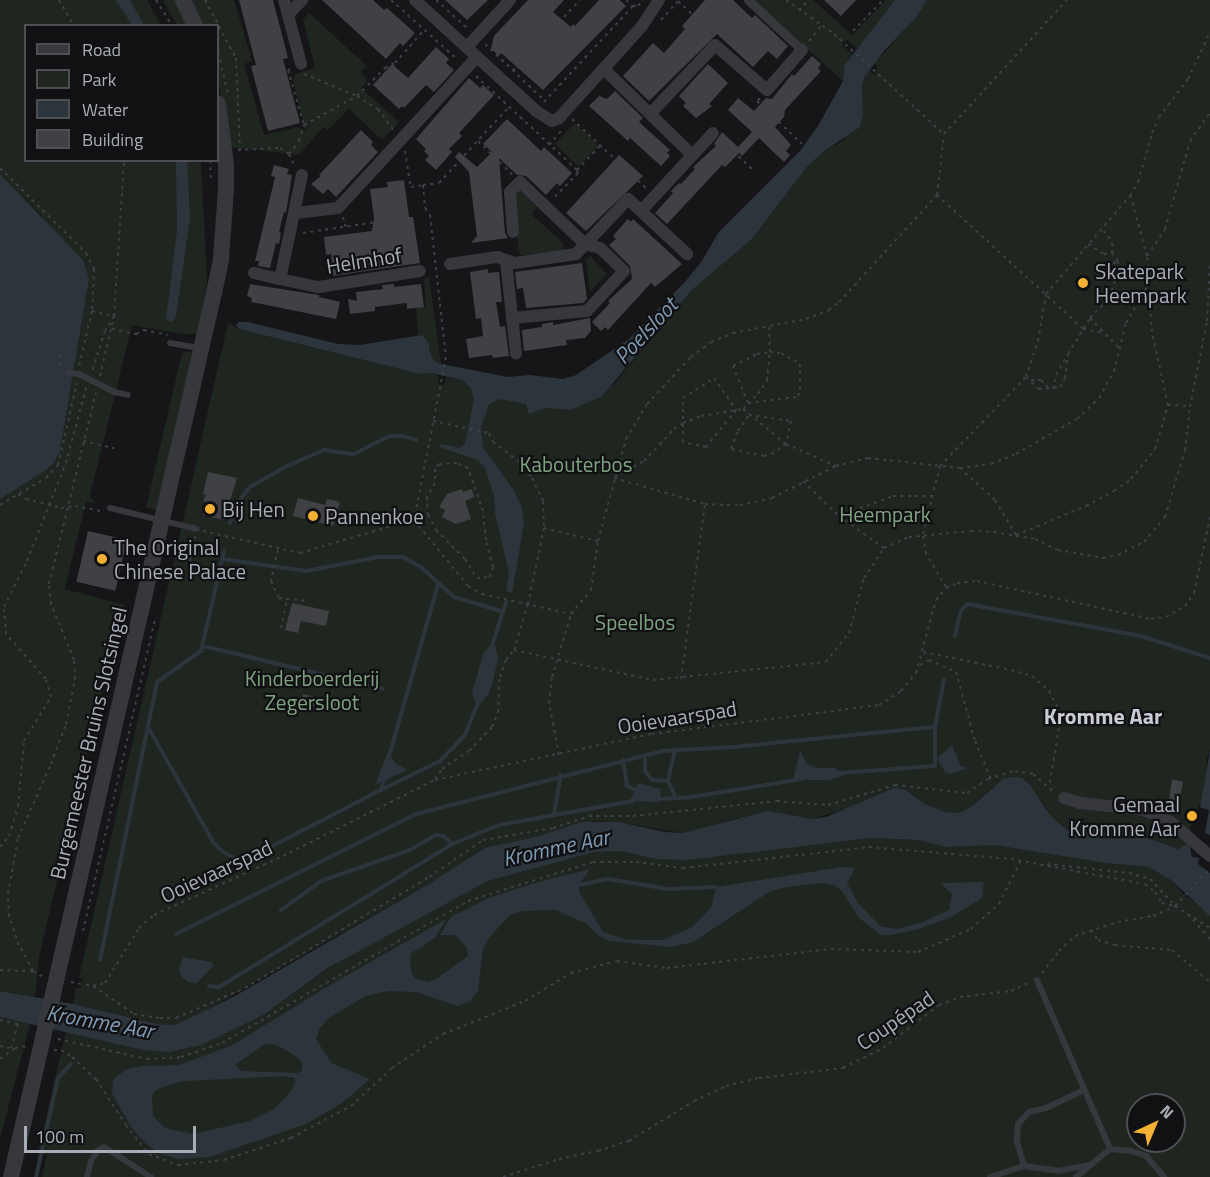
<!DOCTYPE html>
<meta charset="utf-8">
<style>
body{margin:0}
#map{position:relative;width:1210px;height:1177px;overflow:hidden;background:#161618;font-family:"Titillium Web",sans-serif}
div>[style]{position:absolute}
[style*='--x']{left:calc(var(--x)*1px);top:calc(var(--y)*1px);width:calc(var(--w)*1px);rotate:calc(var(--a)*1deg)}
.green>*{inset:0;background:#1e261f;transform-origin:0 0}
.water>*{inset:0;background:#2c353c}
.stream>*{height:4px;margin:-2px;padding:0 2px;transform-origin:2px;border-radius:2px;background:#2c353c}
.building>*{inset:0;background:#404145;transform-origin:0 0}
.path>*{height:2px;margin-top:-1px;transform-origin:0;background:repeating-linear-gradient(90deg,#3d3f44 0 3px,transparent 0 7.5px)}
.service>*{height:6px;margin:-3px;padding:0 3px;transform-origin:3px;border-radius:3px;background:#37383d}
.pedestrian>*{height:9px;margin:-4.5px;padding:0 4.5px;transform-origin:4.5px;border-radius:4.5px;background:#37383d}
.minor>*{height:12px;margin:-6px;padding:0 6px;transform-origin:6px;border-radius:6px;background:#37383d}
.tertiary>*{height:16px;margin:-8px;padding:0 8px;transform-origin:8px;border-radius:8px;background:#37383d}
.dots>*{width:16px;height:16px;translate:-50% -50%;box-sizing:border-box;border:3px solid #111113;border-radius:50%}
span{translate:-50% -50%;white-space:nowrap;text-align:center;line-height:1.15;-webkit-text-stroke:4.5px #111113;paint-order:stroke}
.street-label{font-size:21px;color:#a8adb8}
.poi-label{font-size:21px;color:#a8adb8}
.left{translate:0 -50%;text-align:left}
.right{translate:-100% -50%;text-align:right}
.park-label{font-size:21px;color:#7fa381}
.water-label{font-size:22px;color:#7f9bb3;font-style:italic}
.neighbourhood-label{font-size:22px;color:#c9ccd4;font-weight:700}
.legend{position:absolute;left:24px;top:24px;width:195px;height:138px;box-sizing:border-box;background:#111113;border:2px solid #4d4f55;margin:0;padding:8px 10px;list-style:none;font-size:18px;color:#a8adb8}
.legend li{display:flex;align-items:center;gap:12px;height:30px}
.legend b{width:30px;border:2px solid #4d4f55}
.north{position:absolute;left:1126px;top:1093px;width:60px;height:60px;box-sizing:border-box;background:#111113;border:2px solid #4d4f55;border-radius:50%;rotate:44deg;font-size:16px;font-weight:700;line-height:24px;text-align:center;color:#a8adb8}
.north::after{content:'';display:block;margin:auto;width:21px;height:27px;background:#f2b134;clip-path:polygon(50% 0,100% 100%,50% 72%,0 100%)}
.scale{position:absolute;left:24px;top:1126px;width:172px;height:27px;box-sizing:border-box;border:3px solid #a8adb8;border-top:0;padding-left:8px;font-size:18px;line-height:21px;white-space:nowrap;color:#a8adb8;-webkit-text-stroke:4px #111113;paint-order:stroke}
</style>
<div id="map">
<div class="green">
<i style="clip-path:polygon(0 0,147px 0,161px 25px,26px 26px,26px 160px,201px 161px,207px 281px,199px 334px,183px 334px,132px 325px,90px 496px,96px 503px,86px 502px,65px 589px,125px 605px,111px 652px,39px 957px,35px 997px,0 991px,0 499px,60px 451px,89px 279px,39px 213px,0 174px)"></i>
<i style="clip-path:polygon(163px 0,178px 0,190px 25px,177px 25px)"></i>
<i style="clip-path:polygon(186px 0,234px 0,252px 61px,244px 64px,264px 135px,298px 127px,305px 131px,311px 125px,305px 129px,293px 80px,295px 74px,315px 68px,303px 20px,309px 13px,367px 66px,361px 72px,367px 81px,361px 88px,399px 122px,382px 140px,349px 109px,328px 130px,323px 127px,299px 155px,229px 147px,218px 78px,218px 26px,199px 25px)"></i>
<i style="clip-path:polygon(753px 0,813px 0,852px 35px,886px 0,895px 0,858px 49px,847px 40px,842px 44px,852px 55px,844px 66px,843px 81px)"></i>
<i style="clip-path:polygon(927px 0,1210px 0,1210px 750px,1206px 761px,1208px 783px,1186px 840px,1189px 843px,1178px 849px,1141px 835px,1067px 830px,1051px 816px,1042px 800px,994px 786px,971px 807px,958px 813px,945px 812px,921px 802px,849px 808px,812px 819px,737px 818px,697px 831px,683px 833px,625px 823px,594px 821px,519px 841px,432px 882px,189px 1020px,176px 1025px,157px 1024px,73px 1004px,76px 988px,81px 988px,83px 979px,79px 978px,228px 323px,239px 329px,306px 346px,420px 374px,431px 373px,438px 376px,438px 384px,444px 385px,446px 377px,462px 380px,471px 388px,545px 408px,571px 410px,615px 383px,692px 290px,752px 239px,806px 168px,823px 152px,844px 140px,863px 112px,862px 85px,865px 76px,869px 70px,875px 75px,877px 66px,875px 63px,916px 18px)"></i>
<i style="left:575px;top:123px;width:33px;height:29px;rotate:44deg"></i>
<i style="clip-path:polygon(520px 191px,537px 207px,531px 214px,563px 243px,564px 252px,522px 255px,519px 253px,512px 199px)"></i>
<i style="clip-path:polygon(590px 256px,607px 274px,590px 292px,586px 260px)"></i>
<i style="clip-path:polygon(429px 277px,441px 364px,434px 361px,422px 335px,418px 336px,416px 308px,426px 306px,424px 278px)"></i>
<i style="clip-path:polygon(189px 351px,192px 353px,157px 510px,146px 507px,182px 353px)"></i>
<i style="clip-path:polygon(evenodd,870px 838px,918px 840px,936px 844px,994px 845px,1149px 867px,1171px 879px,1182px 893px,1210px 914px,1210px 1177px,42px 1177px,47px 1155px,38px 1153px,66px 1031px,112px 1042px,273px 1007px,340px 961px,488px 881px,595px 852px,622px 849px,757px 851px,870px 838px,1138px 1105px,1174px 1105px,1174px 1141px,1138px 1141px,1138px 1105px)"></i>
<i style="clip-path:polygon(0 1017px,30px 1024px,0 1139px)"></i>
</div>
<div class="water">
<i style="clip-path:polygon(116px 0,130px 0,144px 25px,132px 25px)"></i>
<i style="clip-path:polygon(895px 0,927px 0,916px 18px,884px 51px,865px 76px,862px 85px,863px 115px,860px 127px,823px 152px,806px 168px,752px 239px,692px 290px,602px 396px,571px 410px,545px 408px,529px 414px,526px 404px,500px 399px,489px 404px,481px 427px,483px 447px,513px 489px,522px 507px,524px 523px,512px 593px,506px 591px,509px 573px,495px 513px,494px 496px,485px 468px,478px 460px,439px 447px,441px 444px,459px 448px,465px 444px,474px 399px,471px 388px,462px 380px,431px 373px,420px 374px,239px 329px,236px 325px,239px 322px,248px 322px,338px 344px,360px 345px,422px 335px,429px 343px,429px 350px,434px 361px,441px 364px,508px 377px,530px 375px,563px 379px,576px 375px,629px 339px,684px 283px,702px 261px,718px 233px,800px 151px,818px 126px,843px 81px,844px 66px)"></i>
<i style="clip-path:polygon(176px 161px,187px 161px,190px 218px,176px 316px,172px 322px,166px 320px,177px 231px)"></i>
<i style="clip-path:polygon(0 174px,83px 260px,89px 279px,60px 451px,53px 464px,43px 472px,0 499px)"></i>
<i style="clip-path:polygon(494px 640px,498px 658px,493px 681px,489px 693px,477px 708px,472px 693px,483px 654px)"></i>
<i style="clip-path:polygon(952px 745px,961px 766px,968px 768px,951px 774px,945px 772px,937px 758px)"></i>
<i style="clip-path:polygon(800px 751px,807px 764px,816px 768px,835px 768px,845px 775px,829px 780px,793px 780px)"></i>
<i style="clip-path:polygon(1210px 751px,1210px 835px,1205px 833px,1209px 810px,1200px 807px)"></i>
<i style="clip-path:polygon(388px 752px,395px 763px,407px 770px,375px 785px)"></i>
<i style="clip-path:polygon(1013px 777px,1022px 778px,1030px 785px,1051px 816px,1067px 830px,1123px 829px,1178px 849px,1189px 843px,1192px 857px,1199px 858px,1198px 864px,1210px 873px,1210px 916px,1171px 880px,1149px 867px,1107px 863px,994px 845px,947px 847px,918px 840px,870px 838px,687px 860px,657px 859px,621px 851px,595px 852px,488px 881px,328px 968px,263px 1015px,201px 1045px,168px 1052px,143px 1050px,0 1017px,0 991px,73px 1004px,157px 1024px,176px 1025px,235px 996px,432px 882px,485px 848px,539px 836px,582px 822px,619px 822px,665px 832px,683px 833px,768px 811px,812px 819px,826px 817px,894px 788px,906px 790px,923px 803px,945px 812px,958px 813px,971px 807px,1003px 779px)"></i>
<i style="clip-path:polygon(638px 783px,661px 789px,660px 802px,630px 801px)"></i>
<i style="clip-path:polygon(evenodd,842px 867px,855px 868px,847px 883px,858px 903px,880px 926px,897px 929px,921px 923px,949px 910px,952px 894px,940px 883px,984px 882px,982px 898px,949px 918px,918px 929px,891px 935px,881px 935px,858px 917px,842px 891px,834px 885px,821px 883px,786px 887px,769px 892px,693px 942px,671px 947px,610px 941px,598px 935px,585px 923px,556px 910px,521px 911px,509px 916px,489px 938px,483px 949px,478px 991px,470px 1001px,457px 1006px,417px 992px,389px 991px,365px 996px,328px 1019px,320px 1028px,316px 1039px,331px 1063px,370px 1079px,342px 1103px,306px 1124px,209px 1157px,178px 1159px,161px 1154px,146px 1144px,131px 1127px,112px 1093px,113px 1080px,125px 1070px,141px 1066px,179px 1065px,233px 1045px,325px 988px,446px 919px,435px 938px,410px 954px,411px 971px,415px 979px,428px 982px,436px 979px,468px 956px,467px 948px,455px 935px,440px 935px,451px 917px,489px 898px,532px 884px,590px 869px,579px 885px,579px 892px,603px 932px,627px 940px,663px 940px,691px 928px,706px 913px,712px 905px,716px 887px,842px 867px,265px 1044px,277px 1045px,297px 1057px,302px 1062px,302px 1070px,298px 1073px,242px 1071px,238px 1068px,236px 1064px,265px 1044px,842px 867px,283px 1076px,294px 1078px,296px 1082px,288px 1095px,274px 1109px,250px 1121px,193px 1134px,165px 1128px,153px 1116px,152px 1095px,156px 1090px,168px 1085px,185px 1081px,283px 1076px)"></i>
<i style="clip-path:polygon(183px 957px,211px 962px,214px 965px,197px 983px,188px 982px,181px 976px,179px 968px)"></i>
</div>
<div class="stream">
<i style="--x:230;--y:523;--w:24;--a:-68"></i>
<i style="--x:239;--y:501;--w:18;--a:-52"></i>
<i style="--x:250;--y:487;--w:40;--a:-29.7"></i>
<i style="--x:285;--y:467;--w:43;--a:-23.6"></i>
<i style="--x:324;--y:450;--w:30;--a:8"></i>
<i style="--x:354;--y:454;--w:39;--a:-27"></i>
<i style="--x:389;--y:436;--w:14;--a:0"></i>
<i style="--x:403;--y:436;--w:14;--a:17"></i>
<i style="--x:223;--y:559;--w:84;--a:8.2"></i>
<i style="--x:306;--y:571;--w:74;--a:-10.9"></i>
<i style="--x:379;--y:557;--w:24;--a:0"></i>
<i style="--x:403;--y:557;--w:21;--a:29"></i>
<i style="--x:421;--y:567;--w:45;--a:42.3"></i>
<i style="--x:454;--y:597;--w:49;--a:16.6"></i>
<i style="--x:955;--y:636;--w:26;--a:-77"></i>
<i style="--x:961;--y:611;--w:9;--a:-49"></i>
<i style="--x:967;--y:604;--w:177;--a:10.4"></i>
<i style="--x:1141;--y:636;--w:72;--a:17.7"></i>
<i style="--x:493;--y:643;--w:43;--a:-72.4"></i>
<i style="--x:203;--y:646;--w:185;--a:13.4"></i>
<i style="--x:148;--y:727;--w:132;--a:60.5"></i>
<i style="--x:213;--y:842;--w:14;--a:45"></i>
<i style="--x:223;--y:852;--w:15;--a:28"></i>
<i style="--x:236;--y:859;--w:15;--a:-8"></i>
<i style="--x:251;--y:857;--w:146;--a:-27.3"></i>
<i style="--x:675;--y:750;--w:32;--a:103"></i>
<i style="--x:668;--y:781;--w:19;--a:65"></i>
<i style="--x:645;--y:755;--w:16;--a:90"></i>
<i style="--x:645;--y:771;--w:11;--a:52"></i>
<i style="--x:652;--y:780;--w:16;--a:4"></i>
<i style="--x:388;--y:760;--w:183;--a:-74.1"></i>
<i style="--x:623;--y:760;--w:26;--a:81"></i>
<i style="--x:627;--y:786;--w:9;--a:27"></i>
<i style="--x:839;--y:773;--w:96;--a:-4.2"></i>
<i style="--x:935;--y:766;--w:39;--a:-90"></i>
<i style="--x:384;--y:779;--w:11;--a:105"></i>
<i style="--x:381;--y:790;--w:66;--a:-26.2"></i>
<i style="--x:440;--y:761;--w:36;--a:-46"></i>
<i style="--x:465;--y:735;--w:35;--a:-68"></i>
<i style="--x:658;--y:799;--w:33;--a:-3"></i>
<i style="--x:691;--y:797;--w:112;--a:-9.2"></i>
<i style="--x:554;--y:814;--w:40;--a:-80"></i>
<i style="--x:579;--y:885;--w:30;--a:-12"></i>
<i style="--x:608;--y:879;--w:61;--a:9.5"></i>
<i style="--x:668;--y:889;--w:48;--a:-2.4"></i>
<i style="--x:281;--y:910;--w:49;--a:-35.9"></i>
<i style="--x:321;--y:881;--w:94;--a:-19.2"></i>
<i style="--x:410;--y:850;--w:30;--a:-30"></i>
<i style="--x:436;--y:835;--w:8;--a:7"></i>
<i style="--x:444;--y:836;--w:11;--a:45"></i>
<i style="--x:176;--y:934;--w:268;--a:-26.6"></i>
<i style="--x:416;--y:814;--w:255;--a:-14.3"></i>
<i style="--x:663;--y:751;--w:70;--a:-3.3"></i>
<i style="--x:733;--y:747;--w:203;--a:-5.7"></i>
<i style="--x:935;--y:727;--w:48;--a:-79.2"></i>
<i style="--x:100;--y:960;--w:284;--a:-78.4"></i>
<i style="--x:157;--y:682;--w:54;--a:-35.2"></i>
<i style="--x:201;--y:651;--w:103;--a:-77"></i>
<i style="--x:209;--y:986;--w:10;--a:6"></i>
<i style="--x:219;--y:987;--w:273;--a:-31.5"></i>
<i style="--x:452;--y:844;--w:51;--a:-22"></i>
<i style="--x:499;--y:825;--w:136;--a:-10.2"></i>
<i style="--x:36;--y:1177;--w:101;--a:-77.5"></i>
<i style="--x:58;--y:1078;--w:19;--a:-47"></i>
</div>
<div class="building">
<i style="clip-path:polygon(239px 0,273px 0,288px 58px,283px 59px,300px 123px,268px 131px,251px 66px,256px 65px)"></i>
<i style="clip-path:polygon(322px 0,373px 0,384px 10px,387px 8px,415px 33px,403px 46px,400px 43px,386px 59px)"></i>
<i style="clip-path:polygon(445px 0,488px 0,467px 20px)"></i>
<i style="clip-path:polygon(528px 0,564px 0,553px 12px,571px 27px,573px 24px,575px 26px,599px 0,620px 0,626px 6px,543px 90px,501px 53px,499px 56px,491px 49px,494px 36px)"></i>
<i style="clip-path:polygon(705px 0,733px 0,752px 18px,755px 15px,788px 46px,777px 59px,768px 51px,753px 67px,717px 34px,649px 101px,623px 76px,653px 43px,664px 53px,685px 29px,682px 26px)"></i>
<i style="clip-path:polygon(824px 0,856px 0,841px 16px)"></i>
<i style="clip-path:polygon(436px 47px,449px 59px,446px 63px,454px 70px,434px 92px,426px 85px,404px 108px,402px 106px,399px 109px,373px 85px,392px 64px,408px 78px)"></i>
<i style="clip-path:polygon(812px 56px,821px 64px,818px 68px,821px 71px,785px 110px,784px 117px,775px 127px,791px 145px,786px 151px,790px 155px,784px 162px,759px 138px,742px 156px,739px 153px,725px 167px,722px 165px,667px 224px,655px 213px,673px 193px,671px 191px,679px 183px,681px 184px,695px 169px,693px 167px,716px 146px,714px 144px,722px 132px,738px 147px,752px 132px,728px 110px,738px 98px,754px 111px,766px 98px,772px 99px,792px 74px,794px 76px)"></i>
<i style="clip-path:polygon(708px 64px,728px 83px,709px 104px,712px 106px,696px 118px,683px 106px,686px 103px,679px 96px)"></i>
<i style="clip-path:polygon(469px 78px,480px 88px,483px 85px,494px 95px,459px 133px,462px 136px,449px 149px,452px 152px,436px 170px,425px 160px,429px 156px,424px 151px,426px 149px,416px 139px)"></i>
<i style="clip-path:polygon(615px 91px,643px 118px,639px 122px,670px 150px,667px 153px,670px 156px,661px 166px,630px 138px,628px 141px,589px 106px,599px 96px,607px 99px)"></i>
<i style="clip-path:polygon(507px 119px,541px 151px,544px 147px,572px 173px,560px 186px,557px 183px,546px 195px,526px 176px,517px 175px,499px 158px,505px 233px,508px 238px,471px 243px,477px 236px,469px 172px,455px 157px,459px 152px,477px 167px,492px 152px,483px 144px)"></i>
<i style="clip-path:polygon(361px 130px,373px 142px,371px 145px,378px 152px,336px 197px,328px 189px,323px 194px,311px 184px,321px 176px,319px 175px)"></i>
<i style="clip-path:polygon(619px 155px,643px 176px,586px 231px,566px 213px)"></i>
<i style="clip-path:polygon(274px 165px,289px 169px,287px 174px,292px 175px,286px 213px,284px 212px,279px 232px,281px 233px,279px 244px,276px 243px,270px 268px,258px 266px,259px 261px,255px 261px,275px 177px,271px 176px)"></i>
<i style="clip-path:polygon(404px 180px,409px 217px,413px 217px,420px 263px,333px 276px,331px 254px,326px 255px,324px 237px,372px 231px,374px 218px,370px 189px,388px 187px,387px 182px)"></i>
<i style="clip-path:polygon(628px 219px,631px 222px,633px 219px,682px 264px,655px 287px,651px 283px,608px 330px,605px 327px,601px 331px,592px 322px,610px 303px,608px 301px,632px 279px,630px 266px,609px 245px,616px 239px,613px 236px)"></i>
<i style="clip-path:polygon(582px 263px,587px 299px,583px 303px,526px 308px,523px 288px,517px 289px,515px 272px)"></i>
<i style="clip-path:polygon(488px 269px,488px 273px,499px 272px,502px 302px,496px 302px,500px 327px,505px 326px,509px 356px,493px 358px,492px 355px,469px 358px,466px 339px,483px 336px,481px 318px,476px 319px,470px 272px)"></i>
<i style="clip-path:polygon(250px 284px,319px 295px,319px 297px,340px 302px,336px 319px,251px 302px,252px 298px,247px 296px)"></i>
<i style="clip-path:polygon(394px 284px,394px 287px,421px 284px,424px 307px,407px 309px,407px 303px,375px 307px,375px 311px,350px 314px,348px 299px,357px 301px,356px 292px,383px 289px,382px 285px)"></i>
<i style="clip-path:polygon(590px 318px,591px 331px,585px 338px,566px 340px,567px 345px,524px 351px,522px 330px,542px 327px,542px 324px,553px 322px,553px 325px)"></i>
<i style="clip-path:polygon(208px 472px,237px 478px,224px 520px,203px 515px,206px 502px,203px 501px,206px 495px,203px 494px)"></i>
<i style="clip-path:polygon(462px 489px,463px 492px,472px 489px,474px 497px,465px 501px,471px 519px,456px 524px,442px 517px,445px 510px,439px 507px,447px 494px)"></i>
<i style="clip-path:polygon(298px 498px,325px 505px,327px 499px,340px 502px,333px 526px,293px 516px)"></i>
<i style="left:88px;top:531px;width:40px;height:52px;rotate:13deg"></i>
<i style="clip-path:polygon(292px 603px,329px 611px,326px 626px,301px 621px,298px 633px,285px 630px)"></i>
<i style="left:303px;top:694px;width:36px;height:10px;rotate:14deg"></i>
<i style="clip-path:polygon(1172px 779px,1183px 782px,1179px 802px,1169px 800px)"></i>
</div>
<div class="path">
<i style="--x:59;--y:0;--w:30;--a:60"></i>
<i style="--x:156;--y:0;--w:31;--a:58"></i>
<i style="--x:205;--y:0;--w:66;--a:61.9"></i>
<i style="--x:236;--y:58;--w:92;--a:87.5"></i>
<i style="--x:391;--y:0;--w:90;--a:41.8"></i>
<i style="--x:436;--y:0;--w:42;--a:42.1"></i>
<i style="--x:626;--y:0;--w:9;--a:41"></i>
<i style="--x:786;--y:0;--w:59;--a:35.3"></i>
<i style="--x:834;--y:34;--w:149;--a:42.3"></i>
<i style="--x:678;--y:1;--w:48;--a:43.3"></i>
<i style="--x:799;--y:11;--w:14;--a:-51"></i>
<i style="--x:564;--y:17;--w:23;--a:-47"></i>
<i style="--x:661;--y:20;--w:27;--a:-48"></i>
<i style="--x:853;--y:31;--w:43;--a:-45.9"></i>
<i style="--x:809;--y:41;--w:21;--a:-51"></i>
<i style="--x:485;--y:44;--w:81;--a:43.5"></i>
<i style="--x:218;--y:53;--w:42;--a:76.3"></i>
<i style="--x:290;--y:69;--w:2;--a:153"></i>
<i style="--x:288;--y:70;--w:57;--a:73.8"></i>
<i style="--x:513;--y:71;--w:59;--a:-47.7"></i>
<i style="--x:304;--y:74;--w:57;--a:22.5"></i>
<i style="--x:357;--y:96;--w:25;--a:32"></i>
<i style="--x:378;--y:109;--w:26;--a:54"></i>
<i style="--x:476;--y:76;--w:138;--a:42.9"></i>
<i style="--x:577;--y:170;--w:3;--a:72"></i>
<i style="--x:578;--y:173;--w:36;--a:134"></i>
<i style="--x:760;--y:98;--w:4;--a:135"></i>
<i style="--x:757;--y:101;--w:62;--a:43.7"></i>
<i style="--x:544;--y:102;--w:131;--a:-47.2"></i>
<i style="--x:633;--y:6;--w:5;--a:0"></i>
<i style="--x:638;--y:6;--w:8;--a:-50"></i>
<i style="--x:572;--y:119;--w:103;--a:43"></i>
<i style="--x:478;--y:141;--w:49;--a:44.2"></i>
<i style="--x:722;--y:141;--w:42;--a:43.1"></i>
<i style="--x:549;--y:145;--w:21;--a:-49"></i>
<i style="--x:238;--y:150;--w:42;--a:-2.7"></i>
<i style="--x:280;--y:148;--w:11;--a:34"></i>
<i style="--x:289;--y:154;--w:16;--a:-52"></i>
<i style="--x:299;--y:141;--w:17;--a:-73"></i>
<i style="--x:304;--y:125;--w:60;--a:-28.7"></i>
<i style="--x:357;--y:96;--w:40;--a:-45"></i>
<i style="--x:385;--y:68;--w:11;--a:-27"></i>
<i style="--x:395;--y:63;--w:45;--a:-48.6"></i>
<i style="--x:405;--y:151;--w:36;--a:81"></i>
<i style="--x:411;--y:187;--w:12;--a:-9"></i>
<i style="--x:423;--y:185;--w:23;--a:85"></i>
<i style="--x:425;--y:208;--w:9;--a:54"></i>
<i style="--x:430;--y:215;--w:143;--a:83.6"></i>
<i style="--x:446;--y:357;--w:166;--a:101.1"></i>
<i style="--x:414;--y:520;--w:85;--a:50.7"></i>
<i style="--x:468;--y:586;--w:16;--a:30"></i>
<i style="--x:482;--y:594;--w:91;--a:12.7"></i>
<i style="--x:289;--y:154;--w:12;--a:66"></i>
<i style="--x:210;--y:160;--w:19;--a:87"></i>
<i style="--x:0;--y:168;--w:121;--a:44.7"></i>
<i style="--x:86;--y:253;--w:18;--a:63"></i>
<i style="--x:94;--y:269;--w:42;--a:92.7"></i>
<i style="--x:92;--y:311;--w:57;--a:103.3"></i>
<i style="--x:577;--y:170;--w:33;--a:-46"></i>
<i style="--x:423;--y:185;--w:16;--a:-7"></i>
<i style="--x:439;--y:183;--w:103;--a:-47.4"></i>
<i style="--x:937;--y:195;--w:198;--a:42.5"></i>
<i style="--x:1083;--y:329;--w:20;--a:11"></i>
<i style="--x:343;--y:217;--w:11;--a:75"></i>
<i style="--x:303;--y:233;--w:74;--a:-8.6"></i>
<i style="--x:376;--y:222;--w:44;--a:80.8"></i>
<i style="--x:1088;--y:244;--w:19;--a:32"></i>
<i style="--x:1104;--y:254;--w:8;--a:-7"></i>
<i style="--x:1147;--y:256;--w:32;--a:-56"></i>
<i style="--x:1165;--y:229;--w:91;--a:-74.1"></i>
<i style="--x:1190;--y:141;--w:35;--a:-55"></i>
<i style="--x:635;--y:271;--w:21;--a:43"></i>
<i style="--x:1115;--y:279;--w:9;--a:-111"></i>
<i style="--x:1112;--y:271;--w:13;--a:-72"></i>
<i style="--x:92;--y:311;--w:23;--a:13"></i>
<i style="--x:114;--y:316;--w:17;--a:121"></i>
<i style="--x:105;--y:331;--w:42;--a:108"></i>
<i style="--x:1090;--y:318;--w:42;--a:46"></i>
<i style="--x:112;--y:329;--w:25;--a:12"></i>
<i style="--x:136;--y:334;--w:9;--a:-27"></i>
<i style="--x:144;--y:330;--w:24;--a:12"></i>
<i style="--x:770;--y:352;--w:11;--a:5"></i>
<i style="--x:781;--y:353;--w:22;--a:30"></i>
<i style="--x:800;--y:364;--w:29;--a:90"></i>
<i style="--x:800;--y:393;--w:6;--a:135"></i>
<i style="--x:796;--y:397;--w:48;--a:172.9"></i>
<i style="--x:748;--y:403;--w:40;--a:-112"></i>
<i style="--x:733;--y:366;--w:27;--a:-27"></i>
<i style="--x:757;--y:354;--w:13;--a:-9"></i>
<i style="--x:60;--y:355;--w:7;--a:98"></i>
<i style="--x:59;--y:362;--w:7;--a:45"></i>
<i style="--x:100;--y:376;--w:62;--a:-76.9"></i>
<i style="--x:114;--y:316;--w:156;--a:-86.3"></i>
<i style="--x:1026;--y:377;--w:18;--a:43"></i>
<i style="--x:1039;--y:389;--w:21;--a:-5"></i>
<i style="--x:1060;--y:387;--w:10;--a:-61"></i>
<i style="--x:1065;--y:378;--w:24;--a:-83"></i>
<i style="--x:1068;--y:354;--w:42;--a:-58.6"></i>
<i style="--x:1090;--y:318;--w:28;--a:-46"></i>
<i style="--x:1109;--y:298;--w:29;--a:-70"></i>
<i style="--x:1119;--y:271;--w:10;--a:-96"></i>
<i style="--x:1118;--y:261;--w:10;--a:-127"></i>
<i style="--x:1112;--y:253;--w:7;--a:-82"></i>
<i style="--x:1113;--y:246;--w:8;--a:-113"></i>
<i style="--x:1110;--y:239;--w:14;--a:-129"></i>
<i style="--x:714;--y:378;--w:39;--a:55"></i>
<i style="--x:736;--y:410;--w:48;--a:129"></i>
<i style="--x:706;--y:447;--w:24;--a:-168"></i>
<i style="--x:683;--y:442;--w:44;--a:-90"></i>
<i style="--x:683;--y:398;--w:37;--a:-33"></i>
<i style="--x:1031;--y:380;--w:10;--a:0"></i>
<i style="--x:1041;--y:380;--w:10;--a:45"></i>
<i style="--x:1053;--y:389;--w:14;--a:-78"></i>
<i style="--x:1056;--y:375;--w:24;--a:-60"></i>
<i style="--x:1168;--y:405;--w:21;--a:3"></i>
<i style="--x:743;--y:409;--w:55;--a:39.1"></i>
<i style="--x:786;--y:444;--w:55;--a:23.7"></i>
<i style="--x:749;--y:415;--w:42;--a:8.1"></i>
<i style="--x:791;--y:421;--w:24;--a:102"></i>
<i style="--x:786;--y:444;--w:15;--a:143"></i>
<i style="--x:774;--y:453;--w:10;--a:163"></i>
<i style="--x:764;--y:456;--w:34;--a:-168"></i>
<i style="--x:731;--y:449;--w:19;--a:-69"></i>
<i style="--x:738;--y:431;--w:19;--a:-55"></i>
<i style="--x:433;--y:421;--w:57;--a:12.1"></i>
<i style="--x:489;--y:433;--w:10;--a:66"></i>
<i style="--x:493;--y:442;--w:34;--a:37"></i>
<i style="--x:520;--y:462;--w:20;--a:53"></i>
<i style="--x:532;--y:478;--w:25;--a:64"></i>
<i style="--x:543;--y:501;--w:27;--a:88"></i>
<i style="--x:544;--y:528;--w:78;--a:101.9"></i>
<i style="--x:528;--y:604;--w:48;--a:106.9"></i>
<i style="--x:83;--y:441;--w:32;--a:13"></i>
<i style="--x:614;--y:478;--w:95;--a:15.9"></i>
<i style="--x:705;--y:504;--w:35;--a:2"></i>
<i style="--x:740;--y:505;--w:33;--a:-12"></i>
<i style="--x:772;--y:498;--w:72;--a:-26.6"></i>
<i style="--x:836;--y:466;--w:33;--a:-14"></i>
<i style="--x:868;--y:458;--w:93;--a:6.2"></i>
<i style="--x:614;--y:478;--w:34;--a:-30"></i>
<i style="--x:644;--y:461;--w:44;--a:-46.8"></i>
<i style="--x:674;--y:429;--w:11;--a:-34"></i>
<i style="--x:683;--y:423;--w:19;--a:-21"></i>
<i style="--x:701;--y:416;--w:43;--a:-9.5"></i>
<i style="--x:743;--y:409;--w:21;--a:-45"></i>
<i style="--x:758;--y:394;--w:17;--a:-57"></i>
<i style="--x:767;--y:380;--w:28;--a:-84"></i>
<i style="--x:770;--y:352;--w:26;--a:-92"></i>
<i style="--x:803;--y:481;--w:50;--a:44.2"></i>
<i style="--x:839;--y:516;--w:55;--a:35.4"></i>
<i style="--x:18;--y:494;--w:9;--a:32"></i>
<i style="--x:26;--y:499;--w:36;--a:14"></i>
<i style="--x:61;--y:508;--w:14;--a:-8"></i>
<i style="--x:75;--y:506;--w:26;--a:11"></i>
<i style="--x:0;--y:505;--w:53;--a:-30.4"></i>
<i style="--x:46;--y:478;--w:18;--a:-47"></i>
<i style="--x:58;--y:465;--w:84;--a:-77"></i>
<i style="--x:839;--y:516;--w:58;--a:-20.3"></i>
<i style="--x:893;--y:496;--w:39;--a:0"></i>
<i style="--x:544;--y:528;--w:55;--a:13.8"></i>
<i style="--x:203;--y:531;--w:99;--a:12.8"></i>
<i style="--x:300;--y:553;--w:134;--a:-16.5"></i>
<i style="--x:428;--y:515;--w:17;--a:62"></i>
<i style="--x:436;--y:530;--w:41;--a:45"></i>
<i style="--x:465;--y:559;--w:22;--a:58"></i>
<i style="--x:477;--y:578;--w:13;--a:-4"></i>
<i style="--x:490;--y:577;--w:10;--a:-73"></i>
<i style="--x:493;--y:567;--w:28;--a:-105"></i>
<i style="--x:486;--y:540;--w:29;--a:-96"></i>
<i style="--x:483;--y:511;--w:46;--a:-109.2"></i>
<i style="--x:468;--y:468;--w:12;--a:-156"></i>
<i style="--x:457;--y:463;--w:18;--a:177"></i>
<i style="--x:439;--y:464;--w:6;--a:129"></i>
<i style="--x:435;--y:469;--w:14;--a:90"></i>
<i style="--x:435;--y:483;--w:16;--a:120"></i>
<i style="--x:427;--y:497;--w:18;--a:87"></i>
<i style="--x:1016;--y:535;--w:41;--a:-121"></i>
<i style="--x:995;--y:500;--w:47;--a:-137.6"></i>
<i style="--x:960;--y:468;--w:31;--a:-7"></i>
<i style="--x:991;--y:464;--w:27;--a:-22"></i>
<i style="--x:1016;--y:454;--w:70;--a:-29.8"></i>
<i style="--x:1077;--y:419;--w:30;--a:-44"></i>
<i style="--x:1099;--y:398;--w:31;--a:-61"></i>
<i style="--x:1114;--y:371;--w:49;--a:-76"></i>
<i style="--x:1126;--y:323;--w:44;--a:-59.9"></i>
<i style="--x:1148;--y:285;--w:10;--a:-79"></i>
<i style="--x:1150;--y:275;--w:19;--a:-99"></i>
<i style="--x:1147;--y:256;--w:61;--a:-105.2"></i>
<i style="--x:1016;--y:535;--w:76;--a:-22.5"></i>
<i style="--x:1086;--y:506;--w:32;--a:-28"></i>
<i style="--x:1114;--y:491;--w:21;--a:-35"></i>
<i style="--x:1131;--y:479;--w:38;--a:-51"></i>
<i style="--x:1155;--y:449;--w:46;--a:-73.5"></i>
<i style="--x:1168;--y:405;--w:75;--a:-102.4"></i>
<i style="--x:1152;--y:332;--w:45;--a:-95.1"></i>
<i style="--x:278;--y:550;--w:32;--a:103"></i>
<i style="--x:271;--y:581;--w:19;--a:65"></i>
<i style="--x:279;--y:598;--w:29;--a:6"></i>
<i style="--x:190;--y:561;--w:25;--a:-78"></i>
<i style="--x:946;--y:587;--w:39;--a:-121"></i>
<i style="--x:926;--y:554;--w:20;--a:-99"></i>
<i style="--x:923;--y:534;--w:70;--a:-76"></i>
<i style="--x:940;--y:466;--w:124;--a:-46"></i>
<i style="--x:1026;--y:377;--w:38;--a:-72"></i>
<i style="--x:1038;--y:341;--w:48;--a:-80.3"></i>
<i style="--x:1046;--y:294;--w:129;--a:-49.4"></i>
<i style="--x:1130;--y:196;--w:16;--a:-60"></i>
<i style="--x:1138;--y:182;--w:51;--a:-74.1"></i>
<i style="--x:1152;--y:133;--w:17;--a:-66"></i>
<i style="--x:1159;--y:117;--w:48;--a:-52.7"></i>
<i style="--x:1188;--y:79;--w:52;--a:-64.9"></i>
<i style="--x:281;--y:628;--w:30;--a:-78"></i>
<i style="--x:923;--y:652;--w:90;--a:11.6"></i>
<i style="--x:1011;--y:670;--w:22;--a:16"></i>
<i style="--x:1032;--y:676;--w:23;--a:41"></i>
<i style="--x:1049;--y:691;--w:20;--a:63"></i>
<i style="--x:1058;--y:709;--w:19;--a:87"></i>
<i style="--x:1059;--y:728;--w:60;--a:99.6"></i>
<i style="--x:920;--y:665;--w:10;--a:-29"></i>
<i style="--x:929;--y:660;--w:30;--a:24"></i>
<i style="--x:956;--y:672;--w:72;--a:74.6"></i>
<i style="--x:975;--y:741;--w:41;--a:67.2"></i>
<i style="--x:681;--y:679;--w:177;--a:-82.2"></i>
<i style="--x:559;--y:755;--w:53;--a:-100.9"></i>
<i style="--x:549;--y:703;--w:26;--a:-83"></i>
<i style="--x:552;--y:677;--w:66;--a:-73.2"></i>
<i style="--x:571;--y:614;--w:31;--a:-50"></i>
<i style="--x:591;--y:590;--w:49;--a:-81.9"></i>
<i style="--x:598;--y:541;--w:106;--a:-74.6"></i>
<i style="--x:626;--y:439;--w:41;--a:-59"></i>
<i style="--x:647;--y:404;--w:64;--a:-46.9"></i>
<i style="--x:691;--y:357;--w:25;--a:-37"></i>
<i style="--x:711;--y:342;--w:24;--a:-22"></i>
<i style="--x:733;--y:333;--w:74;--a:-10.9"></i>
<i style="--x:806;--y:319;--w:25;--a:-21"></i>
<i style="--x:829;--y:310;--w:13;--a:-39"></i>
<i style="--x:839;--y:302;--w:145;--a:-47.5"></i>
<i style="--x:937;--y:195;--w:61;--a:-83.5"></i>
<i style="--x:944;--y:134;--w:182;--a:-47.5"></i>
<i style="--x:435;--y:779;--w:12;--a:-55"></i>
<i style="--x:442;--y:769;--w:32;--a:-34"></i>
<i style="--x:469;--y:751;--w:33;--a:-46"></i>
<i style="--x:492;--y:727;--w:16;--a:-68"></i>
<i style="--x:498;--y:712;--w:35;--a:-87"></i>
<i style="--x:500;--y:677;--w:18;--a:-71"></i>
<i style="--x:506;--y:660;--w:13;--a:-51"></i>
<i style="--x:514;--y:650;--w:142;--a:12.2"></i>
<i style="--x:653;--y:680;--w:174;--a:-5.9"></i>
<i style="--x:826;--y:662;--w:37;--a:-52"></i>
<i style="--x:849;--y:633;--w:57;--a:-74.7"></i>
<i style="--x:864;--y:578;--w:36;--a:-56"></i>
<i style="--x:884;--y:548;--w:27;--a:-24"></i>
<i style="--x:909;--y:537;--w:62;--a:-5.5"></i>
<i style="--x:971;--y:531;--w:23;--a:2"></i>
<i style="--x:994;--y:532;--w:42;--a:9.7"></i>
<i style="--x:1035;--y:539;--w:25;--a:26"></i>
<i style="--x:1058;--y:550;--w:46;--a:10.1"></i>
<i style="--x:1103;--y:558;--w:15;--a:-11"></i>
<i style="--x:1118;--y:555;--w:29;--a:-27"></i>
<i style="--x:1144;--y:542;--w:33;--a:-50"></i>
<i style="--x:1165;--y:517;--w:70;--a:-73.4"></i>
<i style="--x:1185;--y:450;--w:43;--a:-83.4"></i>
<i style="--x:1190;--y:407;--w:88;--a:-78.8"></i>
<i style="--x:1207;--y:321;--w:58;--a:-87"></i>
<i style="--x:0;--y:847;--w:14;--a:-51"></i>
<i style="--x:9;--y:836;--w:31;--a:-73"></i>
<i style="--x:18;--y:806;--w:65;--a:-84.7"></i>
<i style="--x:24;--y:741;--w:52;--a:-58.5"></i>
<i style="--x:51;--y:697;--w:19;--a:-106"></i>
<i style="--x:46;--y:679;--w:60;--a:-131.6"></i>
<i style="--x:6;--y:634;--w:27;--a:-94"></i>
<i style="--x:4;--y:607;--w:51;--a:-63.4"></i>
<i style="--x:27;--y:561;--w:105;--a:-68.3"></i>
<i style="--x:66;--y:463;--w:78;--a:-75.1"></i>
<i style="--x:1047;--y:864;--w:82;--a:6.3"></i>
<i style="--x:1129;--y:873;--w:22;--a:16"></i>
<i style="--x:1150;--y:879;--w:37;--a:47"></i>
<i style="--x:1188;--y:914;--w:33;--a:49"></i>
<i style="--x:1091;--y:930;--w:12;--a:55"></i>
<i style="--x:1098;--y:940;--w:18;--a:16"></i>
<i style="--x:1115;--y:945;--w:57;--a:5"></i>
<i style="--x:1172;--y:950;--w:50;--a:40.1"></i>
<i style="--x:83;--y:931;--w:321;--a:-77"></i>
<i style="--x:0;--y:970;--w:33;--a:2"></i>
<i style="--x:33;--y:971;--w:13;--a:29"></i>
<i style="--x:33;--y:971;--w:30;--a:-118"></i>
<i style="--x:19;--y:945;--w:31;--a:-109"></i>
<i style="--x:9;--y:916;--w:22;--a:-93"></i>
<i style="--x:8;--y:894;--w:57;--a:-79.9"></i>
<i style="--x:18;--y:838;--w:81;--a:-66"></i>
<i style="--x:51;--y:764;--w:43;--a:-69.4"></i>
<i style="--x:66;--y:724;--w:46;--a:-78.7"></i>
<i style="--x:75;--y:679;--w:19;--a:-93"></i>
<i style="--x:74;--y:660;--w:61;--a:-112.3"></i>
<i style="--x:51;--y:604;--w:20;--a:-96"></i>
<i style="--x:49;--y:584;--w:197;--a:-76.2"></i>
<i style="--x:1042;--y:973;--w:28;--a:-52"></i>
<i style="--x:1059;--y:951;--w:22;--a:-43"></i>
<i style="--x:1075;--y:936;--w:45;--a:-18"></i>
<i style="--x:1118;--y:922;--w:36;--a:-10"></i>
<i style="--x:1153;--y:916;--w:24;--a:-24"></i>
<i style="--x:1175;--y:906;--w:51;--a:-46.6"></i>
<i style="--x:71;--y:982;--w:22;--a:10"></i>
<i style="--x:93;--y:986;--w:12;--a:-14"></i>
<i style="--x:105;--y:983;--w:65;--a:-58.3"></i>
<i style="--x:139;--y:928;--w:20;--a:-41"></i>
<i style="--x:154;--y:915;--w:142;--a:-24.6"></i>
<i style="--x:283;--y:856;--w:170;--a:-26.6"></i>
<i style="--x:435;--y:780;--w:222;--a:-12"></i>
<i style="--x:652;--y:734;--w:229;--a:-7.3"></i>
<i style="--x:879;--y:705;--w:26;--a:-32"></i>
<i style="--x:901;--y:691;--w:23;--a:-50"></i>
<i style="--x:916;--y:673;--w:76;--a:-74.7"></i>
<i style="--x:936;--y:600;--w:16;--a:-50"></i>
<i style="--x:946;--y:588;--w:12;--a:-24"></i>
<i style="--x:957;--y:583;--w:20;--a:-6"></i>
<i style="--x:977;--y:581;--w:178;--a:12.3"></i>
<i style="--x:1151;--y:619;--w:15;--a:-8"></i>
<i style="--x:1166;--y:617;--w:22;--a:-30"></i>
<i style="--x:1185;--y:606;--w:16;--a:-55"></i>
<i style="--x:1194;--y:593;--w:78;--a:-78.1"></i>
<i style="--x:93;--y:986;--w:50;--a:34.3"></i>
<i style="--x:134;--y:1014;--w:26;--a:9"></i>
<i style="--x:160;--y:1018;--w:16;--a:0"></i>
<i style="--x:176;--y:1018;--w:75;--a:-23.5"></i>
<i style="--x:245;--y:988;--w:215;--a:-31.1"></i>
<i style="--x:429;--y:877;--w:65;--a:-34.4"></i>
<i style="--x:483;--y:840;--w:71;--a:-9.7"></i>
<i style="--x:553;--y:828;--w:38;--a:-18"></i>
<i style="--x:589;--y:816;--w:44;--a:0"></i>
<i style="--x:633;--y:816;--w:145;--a:-5.9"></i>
<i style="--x:777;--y:801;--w:51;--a:4.5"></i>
<i style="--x:828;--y:805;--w:70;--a:-16.6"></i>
<i style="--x:895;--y:785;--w:72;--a:6.3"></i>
<i style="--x:967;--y:793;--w:25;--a:-34"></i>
<i style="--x:988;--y:779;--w:28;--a:-17"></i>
<i style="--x:1015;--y:771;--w:18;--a:9"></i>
<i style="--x:1033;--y:774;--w:28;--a:41"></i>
<i style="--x:0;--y:1020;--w:18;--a:13"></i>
<i style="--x:18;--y:1024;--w:25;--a:106"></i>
<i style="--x:58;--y:1039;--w:91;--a:12.7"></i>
<i style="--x:147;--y:1059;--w:34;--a:-3"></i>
<i style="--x:181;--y:1057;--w:43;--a:-18.9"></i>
<i style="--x:222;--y:1043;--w:284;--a:-30"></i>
<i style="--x:468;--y:901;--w:131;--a:-17.3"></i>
<i style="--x:593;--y:862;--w:43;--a:0"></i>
<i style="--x:636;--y:862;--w:47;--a:7.3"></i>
<i style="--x:683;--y:868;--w:187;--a:-6.4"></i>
<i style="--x:869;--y:847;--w:143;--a:4.8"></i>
<i style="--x:1011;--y:859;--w:136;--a:10.6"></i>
<i style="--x:1145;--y:884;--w:13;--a:39"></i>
<i style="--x:1155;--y:892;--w:13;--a:58"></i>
<i style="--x:1162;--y:903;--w:13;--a:13"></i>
<i style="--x:1175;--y:906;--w:41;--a:32.2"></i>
<i style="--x:0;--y:1046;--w:10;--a:11"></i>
<i style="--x:54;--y:1050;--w:7;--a:0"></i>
<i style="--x:61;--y:1050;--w:13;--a:32"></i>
<i style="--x:72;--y:1057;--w:33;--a:43"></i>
<i style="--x:96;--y:1079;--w:55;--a:56.9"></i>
<i style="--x:126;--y:1125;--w:37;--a:52"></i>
<i style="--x:149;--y:1154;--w:31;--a:21"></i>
<i style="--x:178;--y:1165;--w:46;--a:-6.2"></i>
<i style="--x:224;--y:1160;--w:71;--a:-18.2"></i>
<i style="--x:291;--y:1138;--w:68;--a:-28.1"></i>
<i style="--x:351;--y:1106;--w:56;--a:-42.8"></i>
<i style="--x:392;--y:1068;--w:61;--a:-33.7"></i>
<i style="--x:443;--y:1034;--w:88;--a:-21.9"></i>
<i style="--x:525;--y:1001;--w:54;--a:-31.3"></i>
<i style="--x:571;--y:973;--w:48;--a:-14.6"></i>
<i style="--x:617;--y:961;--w:50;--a:8"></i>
<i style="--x:667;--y:968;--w:165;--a:-6.6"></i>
<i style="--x:831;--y:949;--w:87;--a:2"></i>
<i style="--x:918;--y:952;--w:58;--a:-23.5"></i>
<i style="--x:971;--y:929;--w:38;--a:-42"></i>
<i style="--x:999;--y:904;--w:49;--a:-63.4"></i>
<i style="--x:0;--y:1059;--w:19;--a:-36"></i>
<i style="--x:15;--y:1048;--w:13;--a:-9"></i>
<i style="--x:503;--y:1177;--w:59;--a:-17.8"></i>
<i style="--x:559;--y:1159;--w:40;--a:-12"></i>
<i style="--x:598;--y:1151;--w:33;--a:-18"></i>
<i style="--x:629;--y:1141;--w:76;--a:-31.6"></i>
<i style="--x:694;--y:1101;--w:35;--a:-25"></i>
<i style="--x:726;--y:1086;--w:34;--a:-14"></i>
<i style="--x:759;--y:1078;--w:85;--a:-6.8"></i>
<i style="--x:843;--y:1068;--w:45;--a:-26.6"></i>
<i style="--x:883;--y:1048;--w:71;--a:-37.5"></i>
<i style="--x:939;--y:1005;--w:22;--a:-21"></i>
<i style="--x:960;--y:997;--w:51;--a:-6.7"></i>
<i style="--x:1011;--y:991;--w:19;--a:-25"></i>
</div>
<div class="service">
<i style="--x:170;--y:343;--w:29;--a:10"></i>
<i style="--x:68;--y:373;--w:11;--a:5"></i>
<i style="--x:79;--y:374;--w:39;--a:27"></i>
<i style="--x:114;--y:392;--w:14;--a:12"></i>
<i style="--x:110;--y:508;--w:89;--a:13.6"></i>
<i style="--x:1037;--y:980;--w:184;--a:66.6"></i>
<i style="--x:1024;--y:1166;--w:25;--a:-106"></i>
<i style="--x:1017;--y:1142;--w:18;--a:-87"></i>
<i style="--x:1018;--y:1124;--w:16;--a:-47"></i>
<i style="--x:1029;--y:1112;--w:17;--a:-13"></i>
<i style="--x:1046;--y:1108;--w:42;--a:-25.3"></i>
<i style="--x:87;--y:1177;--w:16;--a:-76"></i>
<i style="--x:91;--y:1161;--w:12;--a:-59"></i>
<i style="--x:97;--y:1151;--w:8;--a:-30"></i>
<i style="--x:104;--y:1147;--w:56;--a:32.6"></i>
<i style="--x:990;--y:1177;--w:36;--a:-18"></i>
<i style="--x:1024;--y:1166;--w:34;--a:8"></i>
<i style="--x:1058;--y:1171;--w:31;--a:-11"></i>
<i style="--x:1076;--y:1177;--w:44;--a:-39.5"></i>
<i style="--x:1110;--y:1149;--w:21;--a:5"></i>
<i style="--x:1131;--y:1151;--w:16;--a:18"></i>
<i style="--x:1146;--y:1156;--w:28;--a:49"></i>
</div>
<div class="pedestrian">
<i style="--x:748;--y:0;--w:74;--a:42.8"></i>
</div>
<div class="minor">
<i style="--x:284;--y:0;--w:66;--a:75.1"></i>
<i style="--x:415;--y:0;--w:164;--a:42.5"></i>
<i style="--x:536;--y:111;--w:19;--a:32"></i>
<i style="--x:552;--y:121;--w:8;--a:-23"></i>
<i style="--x:559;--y:118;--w:124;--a:-47.9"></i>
<i style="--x:642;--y:26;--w:31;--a:-57"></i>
<i style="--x:288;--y:15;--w:21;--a:-47"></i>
<i style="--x:467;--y:47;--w:64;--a:-47.5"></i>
<i style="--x:604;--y:69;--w:123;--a:44.3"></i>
<i style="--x:651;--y:113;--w:93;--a:-46.7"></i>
<i style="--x:715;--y:45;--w:69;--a:40.9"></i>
<i style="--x:767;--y:90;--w:53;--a:-48.8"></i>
<i style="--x:302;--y:175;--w:106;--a:101.9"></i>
<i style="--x:280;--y:279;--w:40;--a:12"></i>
<i style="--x:319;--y:287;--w:102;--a:-9"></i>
<i style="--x:641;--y:211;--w:106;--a:-47.3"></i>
<i style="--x:296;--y:213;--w:42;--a:-6.8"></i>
<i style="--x:338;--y:208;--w:205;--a:-47.4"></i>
<i style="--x:506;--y:261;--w:93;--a:83.8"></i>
<i style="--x:450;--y:264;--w:48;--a:-8.5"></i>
<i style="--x:497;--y:257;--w:19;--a:18"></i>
<i style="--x:515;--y:263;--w:62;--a:-8.4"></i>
<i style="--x:576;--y:254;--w:76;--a:-46.6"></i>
<i style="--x:628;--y:199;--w:81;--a:43"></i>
<i style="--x:254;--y:273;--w:27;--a:13"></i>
<i style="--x:512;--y:318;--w:75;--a:-5.3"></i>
<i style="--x:587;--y:311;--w:54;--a:-47.2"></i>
<i style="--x:624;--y:271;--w:33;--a:-136"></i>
<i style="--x:600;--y:248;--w:16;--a:-165"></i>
<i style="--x:585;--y:244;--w:90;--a:-136.4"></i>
<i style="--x:520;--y:182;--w:14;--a:135"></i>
<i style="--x:510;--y:192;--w:40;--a:85.7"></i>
<i style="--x:1064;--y:798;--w:17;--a:17"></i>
<i style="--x:1080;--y:803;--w:58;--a:5.9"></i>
<i style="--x:1138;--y:809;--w:19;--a:16"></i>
<i style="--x:1156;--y:814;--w:20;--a:30"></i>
<i style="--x:1173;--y:824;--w:49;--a:40.9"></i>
</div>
<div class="tertiary">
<i style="--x:183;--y:0;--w:29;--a:65"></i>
<i style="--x:11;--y:1177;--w:907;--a:-77.07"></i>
<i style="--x:214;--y:293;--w:35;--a:-78"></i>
<i style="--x:221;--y:259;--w:69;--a:-85.9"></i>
<i style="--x:226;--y:190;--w:25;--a:-90"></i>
<i style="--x:226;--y:165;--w:62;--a:-97.5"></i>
</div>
<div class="dots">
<i style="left:1083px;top:283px;background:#f2b134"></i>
<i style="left:210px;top:509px;background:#f2b134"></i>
<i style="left:313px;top:516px;background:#f2b134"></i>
<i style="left:102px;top:559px;background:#f2b134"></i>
<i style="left:1192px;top:816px;background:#f2b134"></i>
</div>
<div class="street-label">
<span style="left:364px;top:260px;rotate:-9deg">Helmhof</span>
<span style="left:677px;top:717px;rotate:-9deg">Ooievaarspad</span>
<span style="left:88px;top:743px;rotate:-77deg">Burgemeester Bruins Slotsingel</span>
<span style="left:216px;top:871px;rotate:-25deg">Ooievaarspad</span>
<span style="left:895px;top:1020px;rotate:-34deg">Coupépad</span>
</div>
<div class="poi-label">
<span class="left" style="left:1095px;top:283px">Skatepark<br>Heempark</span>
<span class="left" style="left:222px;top:509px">Bij Hen</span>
<span class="left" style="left:325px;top:516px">Pannenkoe</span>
<span class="left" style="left:114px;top:559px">The Original<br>Chinese Palace</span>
<span class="right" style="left:1180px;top:816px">Gemaal<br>Kromme Aar</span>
</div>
<div class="park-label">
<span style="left:576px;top:464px">Kabouterbos</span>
<span style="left:885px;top:514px">Heempark</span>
<span style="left:635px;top:622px">Speelbos</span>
<span style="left:312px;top:690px">Kinderboerderij<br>Zegersloot</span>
</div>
<div class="water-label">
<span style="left:646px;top:331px;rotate:-47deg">Poelsloot</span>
<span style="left:556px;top:848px;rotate:-12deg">Kromme Aar</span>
<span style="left:100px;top:1022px;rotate:10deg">Kromme Aar</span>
</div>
<div class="neighbourhood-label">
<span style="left:1103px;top:717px">Kromme Aar</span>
</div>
<ul class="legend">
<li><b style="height:8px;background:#37383d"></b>Road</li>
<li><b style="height:16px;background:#1e261f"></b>Park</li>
<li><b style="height:16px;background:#2c353c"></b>Water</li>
<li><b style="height:16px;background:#404145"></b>Building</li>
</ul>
<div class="north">N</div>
<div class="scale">100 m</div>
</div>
